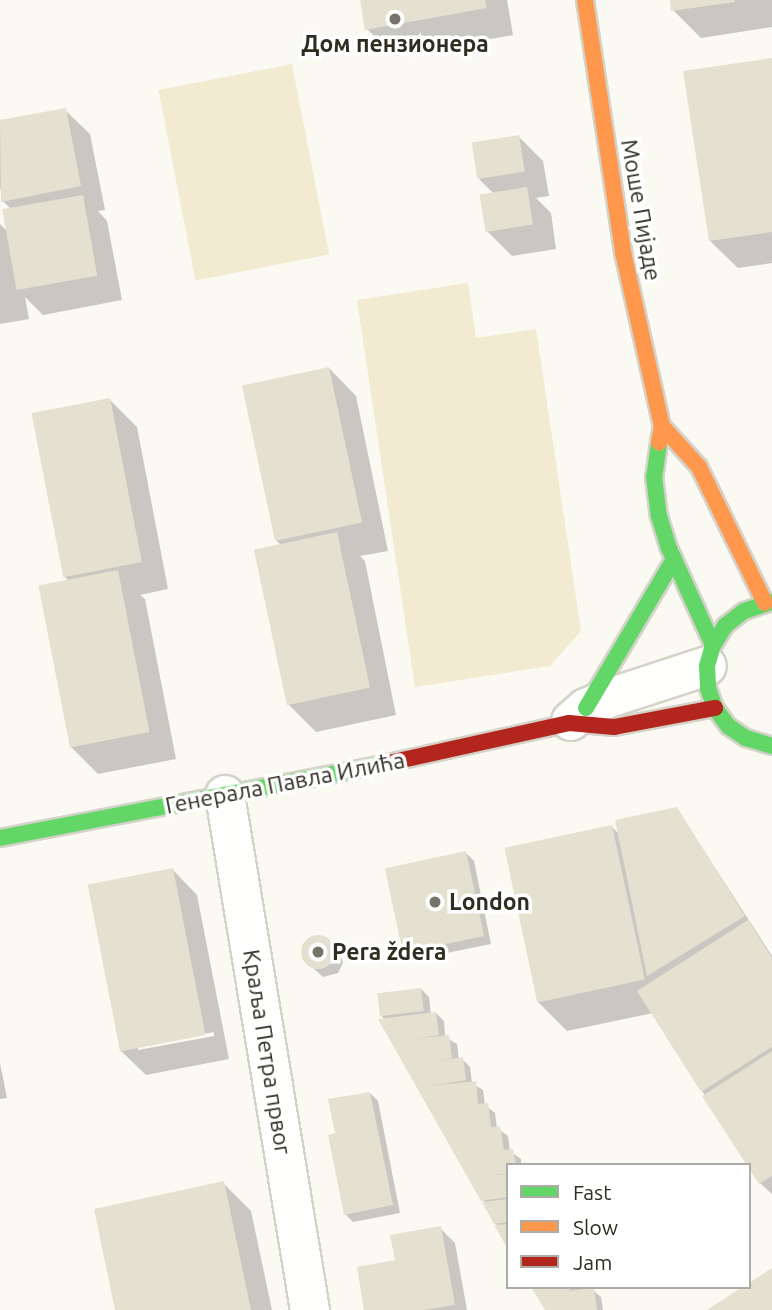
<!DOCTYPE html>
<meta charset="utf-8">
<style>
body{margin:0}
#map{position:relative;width:772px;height:1310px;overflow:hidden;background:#faf9f2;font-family:Ubuntu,sans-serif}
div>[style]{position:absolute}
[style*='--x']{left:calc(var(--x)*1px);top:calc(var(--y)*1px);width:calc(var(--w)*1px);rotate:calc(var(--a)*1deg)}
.green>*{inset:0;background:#f2ebd1;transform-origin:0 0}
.shadow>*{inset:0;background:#0003}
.building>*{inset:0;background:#e5e1d1;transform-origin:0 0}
.round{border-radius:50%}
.roads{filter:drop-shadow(2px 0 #d4d2c9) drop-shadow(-2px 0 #d4d2c9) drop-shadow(0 2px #d4d2c9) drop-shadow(0 -2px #d4d2c9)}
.street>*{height:38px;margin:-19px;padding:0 19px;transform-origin:19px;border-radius:19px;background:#fefefd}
.fast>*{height:16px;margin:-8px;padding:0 8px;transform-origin:8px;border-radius:8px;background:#63d668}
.slow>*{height:16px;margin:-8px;padding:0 8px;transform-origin:8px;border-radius:8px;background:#ff974d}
.jam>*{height:16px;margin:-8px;padding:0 8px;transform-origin:8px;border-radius:8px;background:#b3261e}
.dots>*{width:19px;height:19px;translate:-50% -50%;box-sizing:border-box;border:4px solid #fff;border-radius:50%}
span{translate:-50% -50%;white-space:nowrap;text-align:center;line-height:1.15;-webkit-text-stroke:7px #fff;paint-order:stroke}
.poi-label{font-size:23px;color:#2f2c20;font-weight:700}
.left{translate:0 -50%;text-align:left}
.street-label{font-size:23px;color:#2f2c20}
.legend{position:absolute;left:506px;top:1163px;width:245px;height:126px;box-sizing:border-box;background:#fff;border:2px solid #acaba6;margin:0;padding:9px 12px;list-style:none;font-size:21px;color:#2f2c20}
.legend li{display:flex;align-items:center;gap:14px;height:35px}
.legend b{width:35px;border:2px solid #acaba6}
</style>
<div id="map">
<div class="green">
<i style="left:292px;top:64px;width:194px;height:136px;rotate:79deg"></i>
<i style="clip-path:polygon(468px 283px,476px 338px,536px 329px,581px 631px,550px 666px,415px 687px,357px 300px)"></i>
</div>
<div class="shadow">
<i style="clip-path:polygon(362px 0,507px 0,513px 35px,395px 56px,367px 29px)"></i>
<i style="clip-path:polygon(671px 0,772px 0,772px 27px,701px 38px,673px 10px)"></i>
<i style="clip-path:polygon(772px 60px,772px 263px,738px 268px,710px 241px)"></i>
<i style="clip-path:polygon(65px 110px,90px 134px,105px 210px,98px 211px,107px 221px,122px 300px,43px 315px,25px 297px,29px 319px,0 324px,0 224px,8px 232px,12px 210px,3px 201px,0 187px,0 122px)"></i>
<i style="clip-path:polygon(519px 137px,543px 161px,549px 196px,536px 198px,551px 213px,556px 249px,512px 256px,488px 232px,494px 194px,479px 179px)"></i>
<i style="clip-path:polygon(329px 368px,356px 396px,388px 551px,360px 556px,365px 561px,396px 715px,316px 732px,288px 704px,281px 545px,276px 540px)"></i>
<i style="clip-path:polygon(109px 399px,137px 427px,168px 589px,140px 595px,145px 599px,176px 759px,98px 774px,71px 747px,69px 581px,64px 576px)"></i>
<i style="clip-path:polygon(677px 809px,772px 956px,772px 1194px,760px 1183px,653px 1013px,567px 1031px,538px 1002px,612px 827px,620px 835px)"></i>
<i style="clip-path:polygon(466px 853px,474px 861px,491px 944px,412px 960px,405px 952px)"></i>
<i style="clip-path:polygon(evenodd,173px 870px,197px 895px,229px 1059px,146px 1075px,121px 1051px,173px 870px,214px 1032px,214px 1036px,138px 1050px,138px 1046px,214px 1032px)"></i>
<i style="clip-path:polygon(321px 937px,340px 953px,343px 963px,338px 973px,323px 977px,304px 960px,302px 950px,307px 940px)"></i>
<i style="clip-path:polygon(421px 989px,429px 997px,431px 1014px,436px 1013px,444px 1021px,445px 1037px,457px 1044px,459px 1060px,462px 1059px,470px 1067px,472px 1083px,483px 1090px,485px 1105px,495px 1113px,497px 1128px,508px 1136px,510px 1151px,521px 1159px,521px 1165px,508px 1165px,508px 1245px,382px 1016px)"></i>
<i style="clip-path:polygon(0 1063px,7px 1098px,0 1099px)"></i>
<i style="clip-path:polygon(370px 1093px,378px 1101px,400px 1213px,353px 1222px,345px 1214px,337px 1135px)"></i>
<i style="clip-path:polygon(223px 1183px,251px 1211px,272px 1310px,117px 1310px)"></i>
<i style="clip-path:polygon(440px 1228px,455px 1243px,467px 1310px,366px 1310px,397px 1262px)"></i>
<i style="clip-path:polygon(533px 1287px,589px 1287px,601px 1297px,603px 1310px,546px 1310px)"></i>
</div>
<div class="building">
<i style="clip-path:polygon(360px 0,485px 0,487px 8px,365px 30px)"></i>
<i style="clip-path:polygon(670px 0,735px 0,735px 2px,671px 11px)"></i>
<i style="clip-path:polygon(772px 58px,772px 232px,709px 241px,683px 71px)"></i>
<i style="clip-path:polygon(66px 108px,81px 186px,1px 202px,0 120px)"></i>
<i style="left:519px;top:135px;width:37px;height:48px;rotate:81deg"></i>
<i style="left:527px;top:187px;width:38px;height:48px;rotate:81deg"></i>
<i style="left:83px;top:195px;width:82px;height:82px;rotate:80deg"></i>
<i style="left:329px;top:367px;width:159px;height:89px;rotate:78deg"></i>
<i style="left:110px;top:398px;width:167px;height:80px;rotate:79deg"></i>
<i style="left:337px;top:532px;width:159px;height:85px;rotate:78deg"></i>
<i style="left:118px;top:570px;width:165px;height:81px;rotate:79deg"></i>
<i style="clip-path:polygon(677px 807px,745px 916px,647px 976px,615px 820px)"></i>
<i style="left:612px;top:825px;width:158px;height:110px;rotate:78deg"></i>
<i style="left:466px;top:851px;width:87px;height:83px;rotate:78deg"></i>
<i style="left:173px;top:868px;width:170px;height:87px;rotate:79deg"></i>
<i style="clip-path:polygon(748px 920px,772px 958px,772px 1047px,701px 1092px,637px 991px)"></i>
<i class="round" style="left:301px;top:935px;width:34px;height:34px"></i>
<i style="left:421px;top:988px;width:23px;height:44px;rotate:83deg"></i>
<i style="clip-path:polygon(436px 1012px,439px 1035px,414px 1039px,449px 1035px,452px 1058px,437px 1061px,463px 1057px,466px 1080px,431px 1086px,476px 1081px,478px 1104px,488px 1103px,491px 1127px,500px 1126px,504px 1150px,513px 1149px,516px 1165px,508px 1165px,508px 1173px,494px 1175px,508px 1174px,508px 1197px,481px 1201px,378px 1019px)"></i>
<i style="clip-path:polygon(772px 1051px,772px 1176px,759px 1184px,702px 1096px)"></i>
<i style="clip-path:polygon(370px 1092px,393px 1205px,344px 1215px,328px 1135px,335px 1133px,328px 1099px)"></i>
<i style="clip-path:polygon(224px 1181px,251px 1310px,115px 1310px,94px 1209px)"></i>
<i style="clip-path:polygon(508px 1199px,508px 1222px,494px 1224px,482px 1202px)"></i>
<i style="clip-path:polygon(508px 1224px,508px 1249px,494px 1225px)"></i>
<i style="clip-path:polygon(441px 1226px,455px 1305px,424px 1310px,364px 1310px,357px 1267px,395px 1260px,390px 1235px)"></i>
<i style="clip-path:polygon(772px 1268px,772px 1310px,707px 1310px,742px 1287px,749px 1287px,749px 1283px)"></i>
<i style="clip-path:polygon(531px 1287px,574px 1287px,568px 1291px,594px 1288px,597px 1310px,545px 1310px)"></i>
</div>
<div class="roads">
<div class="street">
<i style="--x:571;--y:721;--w:20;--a:-41"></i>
<i style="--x:586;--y:708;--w:22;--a:-24"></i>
<i style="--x:606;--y:699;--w:106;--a:-18.1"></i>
<i style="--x:225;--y:795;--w:522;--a:80.63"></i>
</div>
<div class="fast">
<i style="--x:659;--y:443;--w:34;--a:98"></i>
<i style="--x:654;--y:477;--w:39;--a:83"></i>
<i style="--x:659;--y:516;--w:31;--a:73"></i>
<i style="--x:668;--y:546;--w:109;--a:65.6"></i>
<i style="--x:772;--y:602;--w:29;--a:162"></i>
<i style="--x:744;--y:611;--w:24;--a:142"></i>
<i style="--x:725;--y:626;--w:22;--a:122"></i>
<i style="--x:713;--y:645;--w:22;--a:106"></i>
<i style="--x:707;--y:666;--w:22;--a:87"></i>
<i style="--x:708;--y:688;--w:21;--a:71"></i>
<i style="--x:715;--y:708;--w:22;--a:54"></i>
<i style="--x:728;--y:726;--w:22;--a:34"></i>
<i style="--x:746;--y:738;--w:27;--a:17"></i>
<i style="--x:586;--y:708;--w:173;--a:-59.4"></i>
<i style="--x:0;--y:838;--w:391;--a:-10.9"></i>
</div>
<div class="slow">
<i style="--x:585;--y:0;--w:255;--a:81.4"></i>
<i style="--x:623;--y:252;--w:178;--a:77.4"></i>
<i style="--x:662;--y:426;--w:17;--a:100"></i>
<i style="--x:662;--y:426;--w:55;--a:47.9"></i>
<i style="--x:699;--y:467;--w:151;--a:64.1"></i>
</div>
<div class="jam">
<i style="--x:384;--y:764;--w:189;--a:-12.5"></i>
<i style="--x:569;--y:723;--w:45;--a:5.1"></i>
<i style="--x:614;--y:727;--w:103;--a:-10.7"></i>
</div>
</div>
<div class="dots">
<i style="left:395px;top:19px;background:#76746a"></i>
<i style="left:435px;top:902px;background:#76746a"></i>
<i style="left:318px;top:952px;background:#76746a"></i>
</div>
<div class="poi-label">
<span style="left:395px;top:44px">Дом пензионера</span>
<span class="left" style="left:449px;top:902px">London</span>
<span class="left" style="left:332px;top:952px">Pera ždera</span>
</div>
<div class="street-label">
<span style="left:641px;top:210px;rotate:80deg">Моше Пијаде</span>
<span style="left:285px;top:783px;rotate:-11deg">Генерала Павла Илића</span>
<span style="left:267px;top:1052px;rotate:81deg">Краља Петра првог</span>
</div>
<ul class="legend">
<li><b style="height:9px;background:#63d668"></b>Fast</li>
<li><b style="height:9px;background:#ff974d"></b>Slow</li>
<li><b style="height:9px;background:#b3261e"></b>Jam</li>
</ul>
</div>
